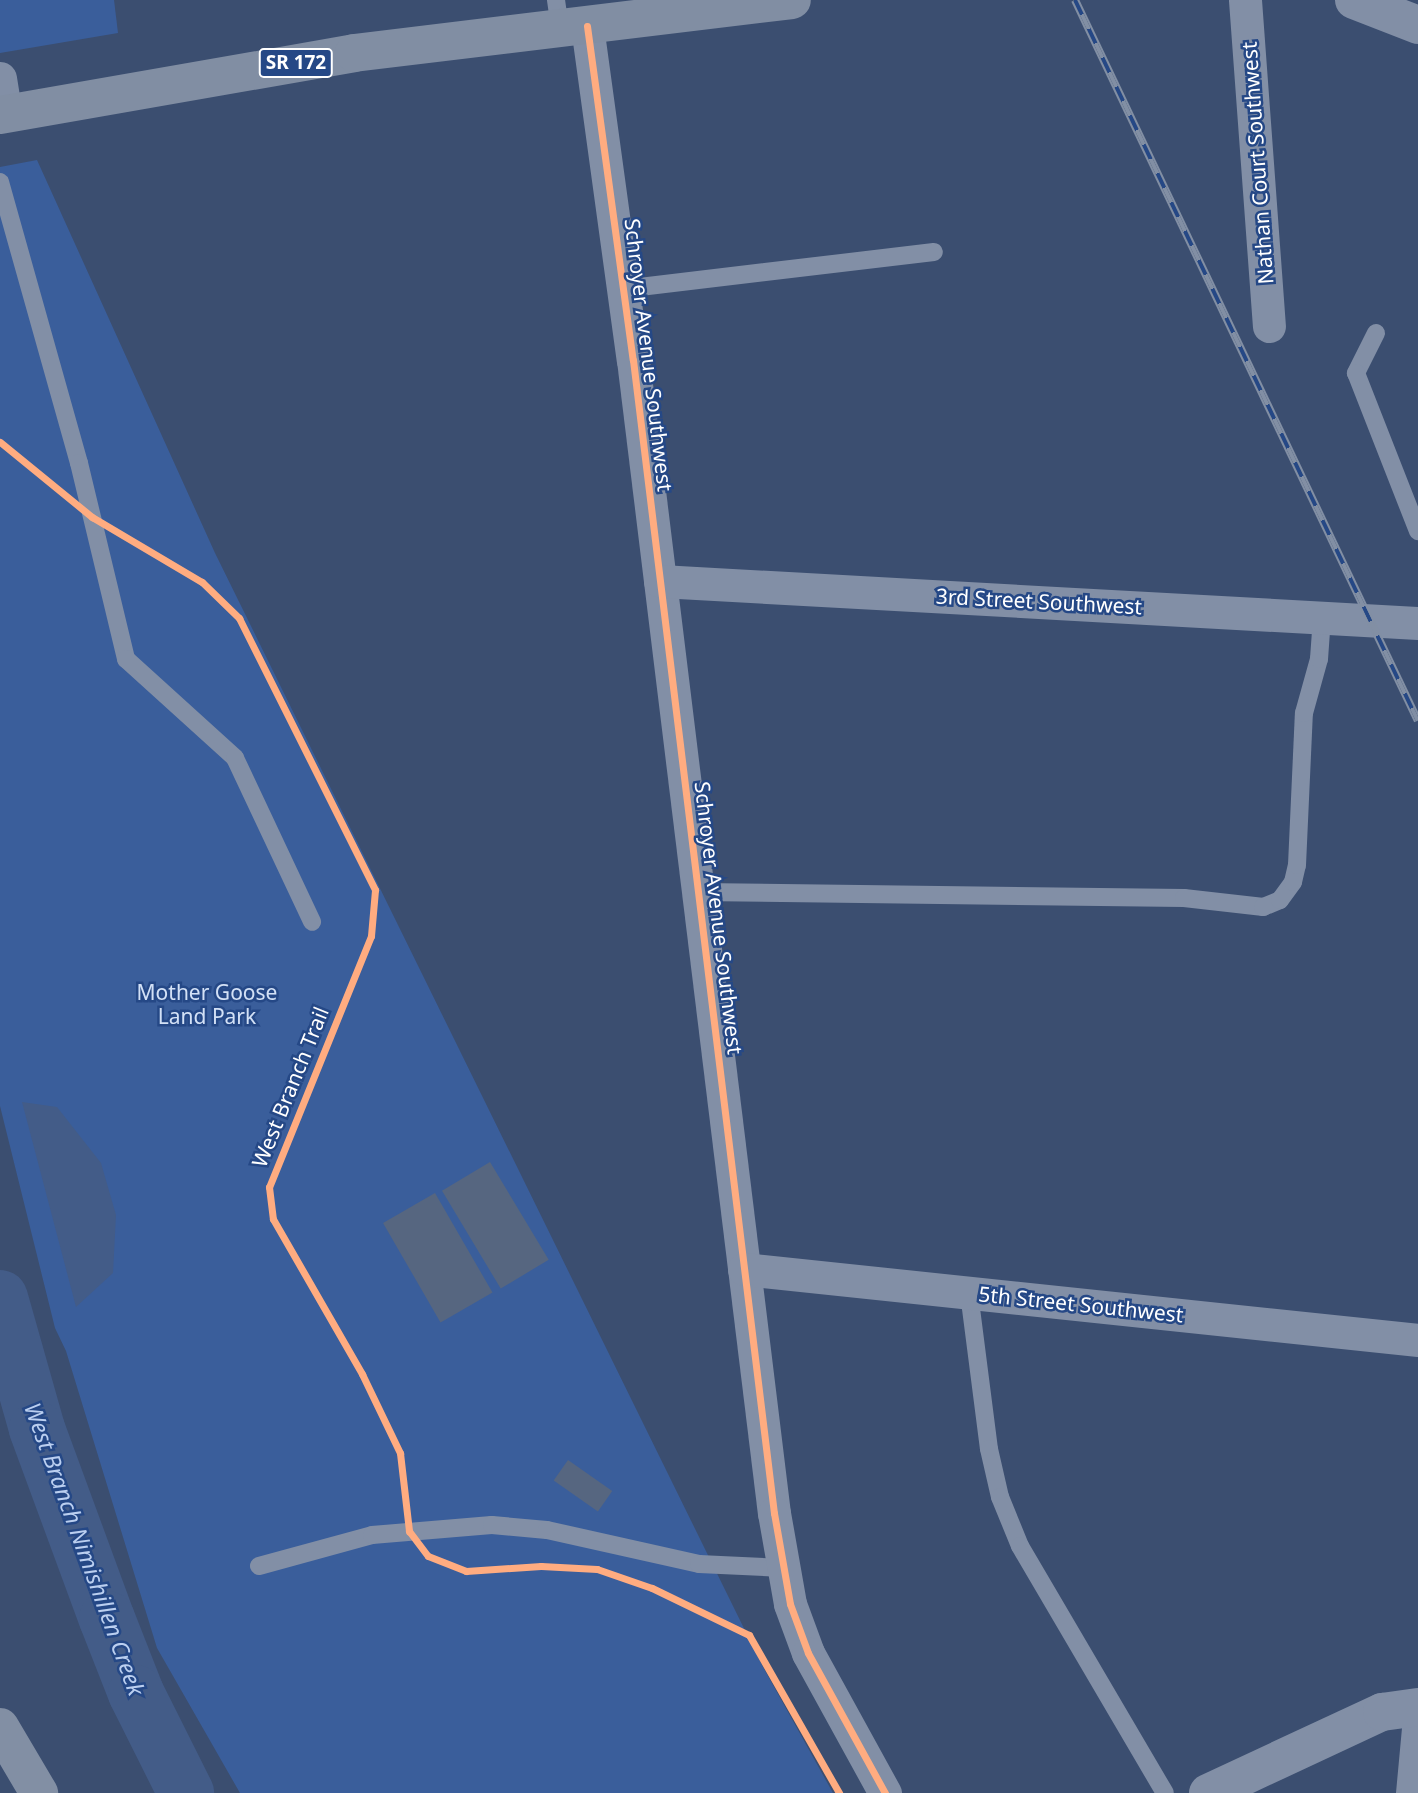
<!DOCTYPE html>
<style>
body{margin:0}
#map{position:relative;width:1418px;height:1793px;overflow:hidden;background:#3b4e70;font-family:"Noto Sans",sans-serif}
div>[style]{position:absolute}
[style*='--x']{left:calc(var(--x)*1px);top:calc(var(--y)*1px);width:calc(var(--w)*1px);rotate:calc(var(--a)*1deg)}
.green>*{inset:0;background:#3a5e9b}
.water>*{inset:0;background:#435c88}
.river>*{height:56px;margin:-28px;padding:0 28px;transform-origin:28px;border-radius:28px;background:#435c88}
.building>*{inset:0;background:#566680;transform-origin:0 0}
.service>*{height:18px;margin:-9px;padding:0 9px;transform-origin:9px;border-radius:9px;background:#828fa6}
.minor>*{height:33px;margin:-16.5px;padding:0 16.5px;transform-origin:16.5px;border-radius:16.5px;background:#828fa6}
.tertiary>*{height:38px;margin:-19px;padding:0 19px;transform-origin:19px;border-radius:19px;background:#828fa6}
.primary>*{height:38px;margin:-19px;padding:0 19px;transform-origin:19px;border-radius:19px;background:#818ea3}
.motorway>*{height:38px;margin:-19px;padding:0 19px;transform-origin:19px;border-radius:19px;background:#828fa4}
.rail>*{height:8px;margin-top:-4px;transform-origin:0;background:repeating-linear-gradient(90deg,#254886 0 16px,#828fa4 0 32px);box-sizing:border-box;border-block:2px solid #828fa4}
.cycleway>*{height:7px;margin:-3.5px;padding:0 3.5px;transform-origin:3.5px;border-radius:3.5px;background:#ffac80}
span{translate:-50% -50%;white-space:nowrap;text-align:center;line-height:1.15;-webkit-text-stroke:5px #254886;paint-order:stroke}
.shield-label span{padding:2px 5px;background:#254886;border:2px solid;border-radius:5px;-webkit-text-stroke-width:0}
.shield-label{font-size:19px;color:#fff;font-weight:700}
.street-label{font-size:21px;color:#fff}
.park-label{font-size:21px;color:#d3e1f6}
.water-label{font-size:23px;color:#bbcff0;font-style:italic}
</style>
<div id="map">
<div class="green">
<i style="clip-path:polygon(0 0,114px 0,118px 33px,0 53px)"></i>
<i style="clip-path:polygon(37px 160px,215px 553px,763px 1667px,833px 1793px,240px 1793px,157px 1648px,66px 1351px,55px 1328px,0 1106px,0 167px)"></i>
</div>
<div class="water">
<i style="clip-path:polygon(22px 1102px,57px 1107px,101px 1163px,116px 1215px,113px 1273px,76px 1307px)"></i>
</div>
<div class="river">
<i style="--x:0;--y:1298;--w:136;--a:74.2"></i>
<i style="--x:37;--y:1429;--w:202;--a:69.8"></i>
<i style="--x:107;--y:1619;--w:79;--a:68.6"></i>
<i style="--x:136;--y:1693;--w:112;--a:63.4"></i>
</div>
<div class="building">
<i style="left:490px;top:1162px;width:114px;height:56px;rotate:59deg"></i>
<i style="left:435px;top:1193px;width:115px;height:60px;rotate:60deg"></i>
<i style="left:568px;top:1460px;width:54px;height:25px;rotate:35deg"></i>
</div>
<div class="service">
<i style="--x:556;--y:0;--w:29;--a:82"></i>
<i style="--x:0;--y:182;--w:292;--a:74.3"></i>
<i style="--x:79;--y:463;--w:202;--a:76.5"></i>
<i style="--x:126;--y:659;--w:147;--a:42.2"></i>
<i style="--x:235;--y:758;--w:181;--a:64.8"></i>
<i style="--x:623;--y:289;--w:313;--a:-6.8"></i>
<i style="--x:1376;--y:333;--w:45;--a:116.6"></i>
<i style="--x:1356;--y:373;--w:170;--a:68.6"></i>
<i style="--x:698;--y:892;--w:486;--a:0.7"></i>
<i style="--x:1184;--y:898;--w:80;--a:6.5"></i>
<i style="--x:1263;--y:907;--w:18;--a:-22"></i>
<i style="--x:1280;--y:900;--w:22;--a:-54"></i>
<i style="--x:1293;--y:882;--w:17;--a:-77"></i>
<i style="--x:1297;--y:865;--w:152;--a:-87.4"></i>
<i style="--x:1304;--y:713;--w:56;--a:-74.5"></i>
<i style="--x:1319;--y:659;--w:42;--a:-85.9"></i>
<i style="--x:969;--y:1293;--w:157;--a:82.7"></i>
<i style="--x:989;--y:1449;--w:49;--a:77.1"></i>
<i style="--x:1000;--y:1497;--w:53;--a:67.8"></i>
<i style="--x:1020;--y:1546;--w:286;--a:59.6"></i>
<i style="--x:259;--y:1566;--w:117;--a:-15.3"></i>
<i style="--x:372;--y:1535;--w:120;--a:-4.8"></i>
<i style="--x:492;--y:1525;--w:55;--a:5.2"></i>
<i style="--x:547;--y:1530;--w:156;--a:12.6"></i>
<i style="--x:699;--y:1564;--w:85;--a:2.7"></i>
</div>
<div class="minor">
<i style="--x:1245;--y:0;--w:327;--a:85.8"></i>
<i style="--x:587;--y:26;--w:337;--a:82.2"></i>
<i style="--x:633;--y:360;--w:1162;--a:83.03"></i>
<i style="--x:774;--y:1513;--w:92;--a:80"></i>
<i style="--x:790;--y:1604;--w:52;--a:69.8"></i>
<i style="--x:808;--y:1653;--w:160;--a:61.2"></i>
<i style="--x:0;--y:78;--w:36;--a:81"></i>
<i style="--x:660;--y:581;--w:759;--a:3.17"></i>
<i style="--x:744;--y:1269;--w:678;--a:6.01"></i>
<i style="--x:1412;--y:1793;--w:65;--a:-84.7"></i>
</div>
<div class="tertiary">
<i style="--x:1354;--y:0;--w:69;--a:21.3"></i>
<i style="--x:1208;--y:1793;--w:192;--a:-25"></i>
<i style="--x:1382;--y:1712;--w:36;--a:-8"></i>
</div>
<div class="primary">
<i style="--x:0;--y:115;--w:359;--a:-9.9"></i>
<i style="--x:354;--y:53;--w:441;--a:-6.9"></i>
</div>
<div class="motorway">
<i style="--x:0;--y:1727;--w:77;--a:59.4"></i>
</div>
<div class="rail">
<i style="--x:1075;--y:0;--w:798;--a:64.56"></i>
</div>
<div class="cycleway">
<i style="--x:587;--y:26;--w:337;--a:82.2"></i>
<i style="--x:633;--y:360;--w:1162;--a:83.03"></i>
<i style="--x:774;--y:1513;--w:92;--a:80"></i>
<i style="--x:790;--y:1604;--w:52;--a:69.8"></i>
<i style="--x:808;--y:1653;--w:160;--a:61.2"></i>
<i style="--x:0;--y:442;--w:119;--a:39.2"></i>
<i style="--x:92;--y:517;--w:128;--a:30.6"></i>
<i style="--x:202;--y:582;--w:52;--a:44.2"></i>
<i style="--x:239;--y:618;--w:304;--a:63.4"></i>
<i style="--x:375;--y:890;--w:46;--a:95"></i>
<i style="--x:371;--y:936;--w:271;--a:112.1"></i>
<i style="--x:269;--y:1187;--w:32;--a:83"></i>
<i style="--x:273;--y:1219;--w:179;--a:60.1"></i>
<i style="--x:362;--y:1374;--w:88;--a:64.3"></i>
<i style="--x:400;--y:1453;--w:79;--a:83.4"></i>
<i style="--x:409;--y:1531;--w:31;--a:53"></i>
<i style="--x:428;--y:1556;--w:41;--a:21.5"></i>
<i style="--x:466;--y:1571;--w:75;--a:-3.8"></i>
<i style="--x:541;--y:1566;--w:56;--a:3.1"></i>
<i style="--x:597;--y:1569;--w:58;--a:19.1"></i>
<i style="--x:652;--y:1588;--w:108;--a:25.9"></i>
<i style="--x:749;--y:1635;--w:182;--a:60.3"></i>
</div>
<div class="shield-label">
<span style="left:296px;top:63px">SR 172</span>
</div>
<div class="street-label">
<span style="left:1257px;top:163px;rotate:-94deg">Nathan Court Southwest</span>
<span style="left:649px;top:355px;rotate:83deg">Schroyer Avenue Southwest</span>
<span style="left:1039px;top:601px;rotate:3deg">3rd Street Southwest</span>
<span style="left:719px;top:918px;rotate:83deg">Schroyer Avenue Southwest</span>
<span style="left:290px;top:1087px;rotate:-68deg">West Branch Trail</span>
<span style="left:1081px;top:1304px;rotate:6deg">5th Street Southwest</span>
</div>
<div class="park-label">
<span style="left:207px;top:1004px">Mother Goose<br>Land Park</span>
</div>
<div class="water-label">
<span style="left:85px;top:1549px;rotate:70deg">West Branch Nimishillen Creek</span>
</div>
</div>
